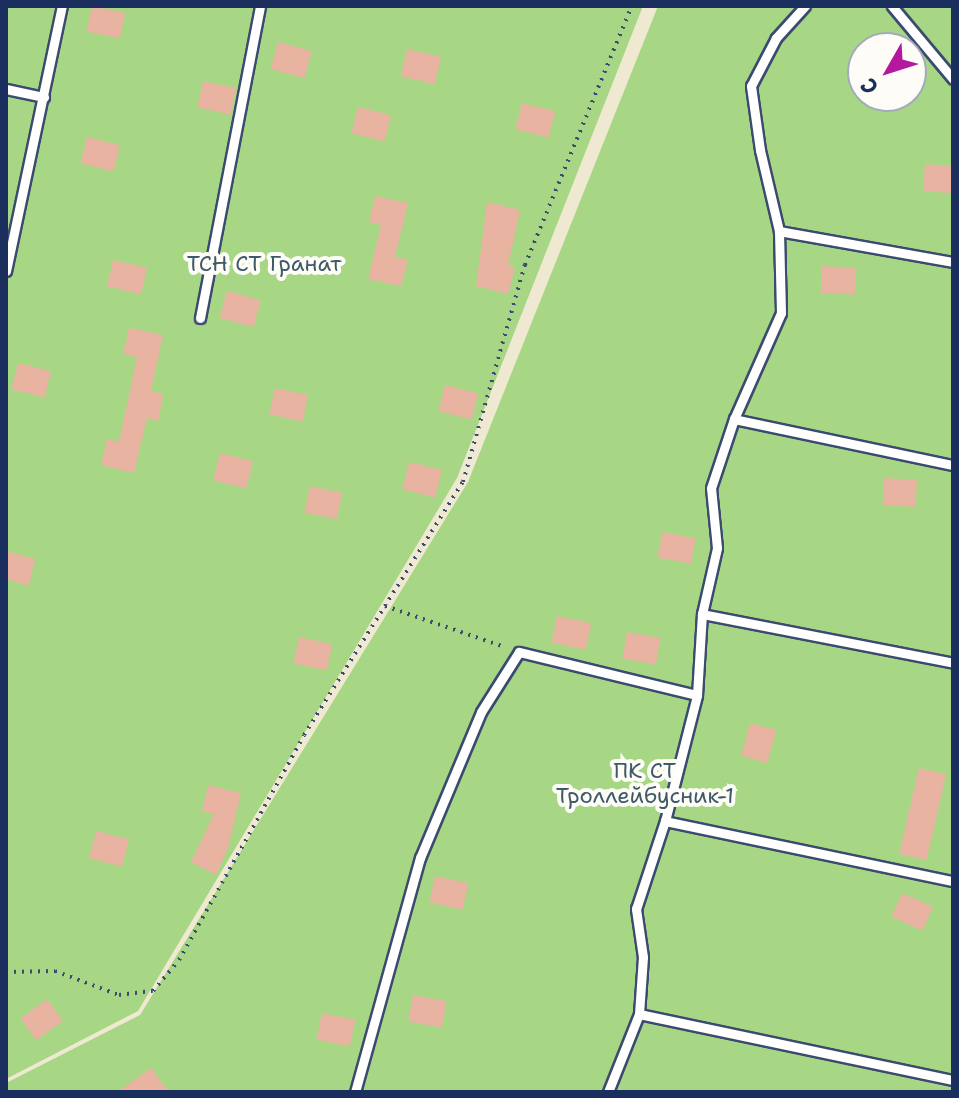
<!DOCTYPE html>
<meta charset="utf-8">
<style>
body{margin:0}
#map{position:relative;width:959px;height:1098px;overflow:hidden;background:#f0e9d1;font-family:"Shantell Sans",sans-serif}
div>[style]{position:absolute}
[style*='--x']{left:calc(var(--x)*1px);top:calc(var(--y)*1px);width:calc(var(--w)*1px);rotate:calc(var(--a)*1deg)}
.green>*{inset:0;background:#a7d785}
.building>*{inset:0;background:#e8b3a0;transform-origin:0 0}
.path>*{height:4px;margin-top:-2px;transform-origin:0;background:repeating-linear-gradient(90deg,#3b4b6f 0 2px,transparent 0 8px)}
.roads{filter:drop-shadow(2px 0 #3b4b6f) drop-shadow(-2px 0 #3b4b6f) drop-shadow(0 2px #3b4b6f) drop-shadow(0 -2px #3b4b6f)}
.service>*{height:9px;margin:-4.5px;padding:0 4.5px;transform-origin:4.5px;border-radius:4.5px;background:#fff}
span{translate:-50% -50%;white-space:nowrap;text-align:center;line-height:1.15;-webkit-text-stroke:8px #fdfcf7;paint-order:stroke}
.park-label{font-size:22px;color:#3e5968}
.frame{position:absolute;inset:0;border:8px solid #1b2f5e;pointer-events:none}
.north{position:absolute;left:847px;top:32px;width:80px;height:80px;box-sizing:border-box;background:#fdfcf7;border:2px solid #a3aaba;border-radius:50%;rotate:231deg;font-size:22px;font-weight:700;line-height:32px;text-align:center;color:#1b2f5e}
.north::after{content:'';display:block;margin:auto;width:28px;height:36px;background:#b5179e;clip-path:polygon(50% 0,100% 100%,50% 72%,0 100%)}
</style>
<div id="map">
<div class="green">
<i style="clip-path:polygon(6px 6px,643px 6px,457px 478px,138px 1011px,6px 1079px)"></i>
<i style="clip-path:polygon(evenodd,658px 6px,953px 6px,953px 1092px,6px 1092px,6px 1083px,140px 1015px,468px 482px,658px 6px,863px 48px,911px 48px,911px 96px,863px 96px,863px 48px)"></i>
</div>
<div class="building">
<i style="left:92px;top:6px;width:34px;height:26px;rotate:12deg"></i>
<i style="left:278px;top:42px;width:35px;height:28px;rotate:15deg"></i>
<i style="left:407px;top:49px;width:35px;height:28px;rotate:13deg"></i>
<i style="left:203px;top:81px;width:34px;height:27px;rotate:12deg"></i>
<i style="left:522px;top:103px;width:34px;height:27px;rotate:14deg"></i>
<i style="left:358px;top:107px;width:34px;height:27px;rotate:14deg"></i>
<i style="left:87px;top:137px;width:34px;height:27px;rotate:14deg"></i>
<i style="left:925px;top:164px;width:28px;height:27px;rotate:4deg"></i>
<i style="clip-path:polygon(375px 196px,408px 203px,395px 257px,408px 260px,401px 286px,368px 279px,381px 225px,369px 222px)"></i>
<i style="clip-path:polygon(487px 202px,520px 210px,508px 266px,515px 267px,508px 294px,476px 286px)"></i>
<i style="left:113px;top:260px;width:35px;height:27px;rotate:13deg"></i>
<i style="left:822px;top:266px;width:34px;height:27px;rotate:3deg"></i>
<i style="left:227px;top:291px;width:35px;height:28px;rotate:15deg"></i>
<i style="clip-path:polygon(129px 328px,163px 335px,151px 391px,163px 394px,161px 407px,158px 421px,147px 418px,134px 473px,101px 465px,107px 439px,119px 442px,137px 357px,123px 354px)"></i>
<i style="left:18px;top:363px;width:34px;height:27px;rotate:14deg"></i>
<i style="left:445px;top:385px;width:34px;height:27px;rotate:14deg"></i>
<i style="left:275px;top:388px;width:34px;height:27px;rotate:12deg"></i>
<i style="left:220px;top:453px;width:34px;height:28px;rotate:14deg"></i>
<i style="left:409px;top:462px;width:34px;height:28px;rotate:14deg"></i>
<i style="left:884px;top:478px;width:33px;height:27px;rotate:3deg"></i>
<i style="left:310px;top:486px;width:33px;height:27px;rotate:12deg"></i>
<i style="left:662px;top:532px;width:34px;height:26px;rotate:10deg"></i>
<i style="clip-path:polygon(6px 551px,35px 559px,29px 586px,6px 579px)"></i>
<i style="left:557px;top:616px;width:35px;height:27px;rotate:12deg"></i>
<i style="left:627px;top:632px;width:34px;height:27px;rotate:10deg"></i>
<i style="left:299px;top:637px;width:34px;height:27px;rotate:12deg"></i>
<i style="left:750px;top:723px;width:27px;height:34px;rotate:15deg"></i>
<i style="left:919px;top:768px;width:28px;height:88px;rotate:13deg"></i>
<i style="clip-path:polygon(208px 785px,241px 793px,228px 848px,216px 875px,191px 862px,214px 814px,202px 811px)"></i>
<i style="left:96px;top:831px;width:34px;height:28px;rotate:14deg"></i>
<i style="left:435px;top:876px;width:34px;height:27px;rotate:12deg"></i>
<i style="left:902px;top:893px;width:34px;height:26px;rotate:24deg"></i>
<i style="left:413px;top:995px;width:34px;height:27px;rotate:10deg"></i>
<i style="left:47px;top:999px;width:27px;height:33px;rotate:54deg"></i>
<i style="left:322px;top:1013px;width:34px;height:27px;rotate:12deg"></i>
<i style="clip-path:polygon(151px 1068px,169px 1092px,117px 1092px,144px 1073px)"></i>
</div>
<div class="path">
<i style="--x:385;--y:606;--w:127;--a:18.9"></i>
<i style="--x:6;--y:972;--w:49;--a:-1.2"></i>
<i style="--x:55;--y:971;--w:68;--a:20.6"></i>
<i style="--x:119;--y:995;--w:34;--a:-7"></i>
<i style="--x:153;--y:991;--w:40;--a:-50"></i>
<i style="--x:179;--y:960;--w:257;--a:-60.9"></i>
<i style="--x:304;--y:735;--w:299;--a:-57.9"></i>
<i style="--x:463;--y:482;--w:226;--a:-74.1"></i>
<i style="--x:525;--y:265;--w:280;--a:-67.6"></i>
</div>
<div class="roads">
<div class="service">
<i style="--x:892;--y:6;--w:95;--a:50.1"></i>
<i style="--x:6;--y:89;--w:39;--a:12"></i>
<i style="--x:779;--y:231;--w:177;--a:10.1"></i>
<i style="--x:6;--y:271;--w:271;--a:-78.1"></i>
<i style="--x:200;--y:318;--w:318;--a:-79.1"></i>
<i style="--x:734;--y:419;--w:224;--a:11.9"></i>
<i style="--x:702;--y:614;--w:256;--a:11"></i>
<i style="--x:665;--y:821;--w:294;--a:11.8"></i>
<i style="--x:639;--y:1014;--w:321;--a:11.9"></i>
<i style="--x:355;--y:1092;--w:243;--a:-74.5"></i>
<i style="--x:420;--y:858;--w:158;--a:-67.3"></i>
<i style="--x:481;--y:712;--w:71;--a:-57.7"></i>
<i style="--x:519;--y:652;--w:183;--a:13.6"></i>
<i style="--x:608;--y:1092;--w:84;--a:-68.3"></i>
<i style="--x:639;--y:1014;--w:57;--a:-86"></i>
<i style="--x:643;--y:957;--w:49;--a:-98.3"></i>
<i style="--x:636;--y:909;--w:93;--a:-71.8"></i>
<i style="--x:665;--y:821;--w:130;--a:-75.7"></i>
<i style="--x:697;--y:695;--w:81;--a:-86.5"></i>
<i style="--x:702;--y:614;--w:68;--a:-77.2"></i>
<i style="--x:717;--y:548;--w:60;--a:-95.7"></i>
<i style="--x:711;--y:488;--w:73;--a:-71.6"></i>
<i style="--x:734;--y:419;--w:116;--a:-66.1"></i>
<i style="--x:781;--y:313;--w:82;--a:-91.4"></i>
<i style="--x:779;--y:231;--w:83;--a:-103.2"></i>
<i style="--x:760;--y:150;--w:65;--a:-98"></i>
<i style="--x:751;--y:86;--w:54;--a:-62.5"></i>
<i style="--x:776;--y:38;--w:43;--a:-47.8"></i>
</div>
</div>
<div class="park-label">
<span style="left:264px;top:264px">ТСН СТ Гранат</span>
<span style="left:645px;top:783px">ПК СТ<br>Троллейбусник-1</span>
</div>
<div class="frame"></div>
<div class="north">С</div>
</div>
